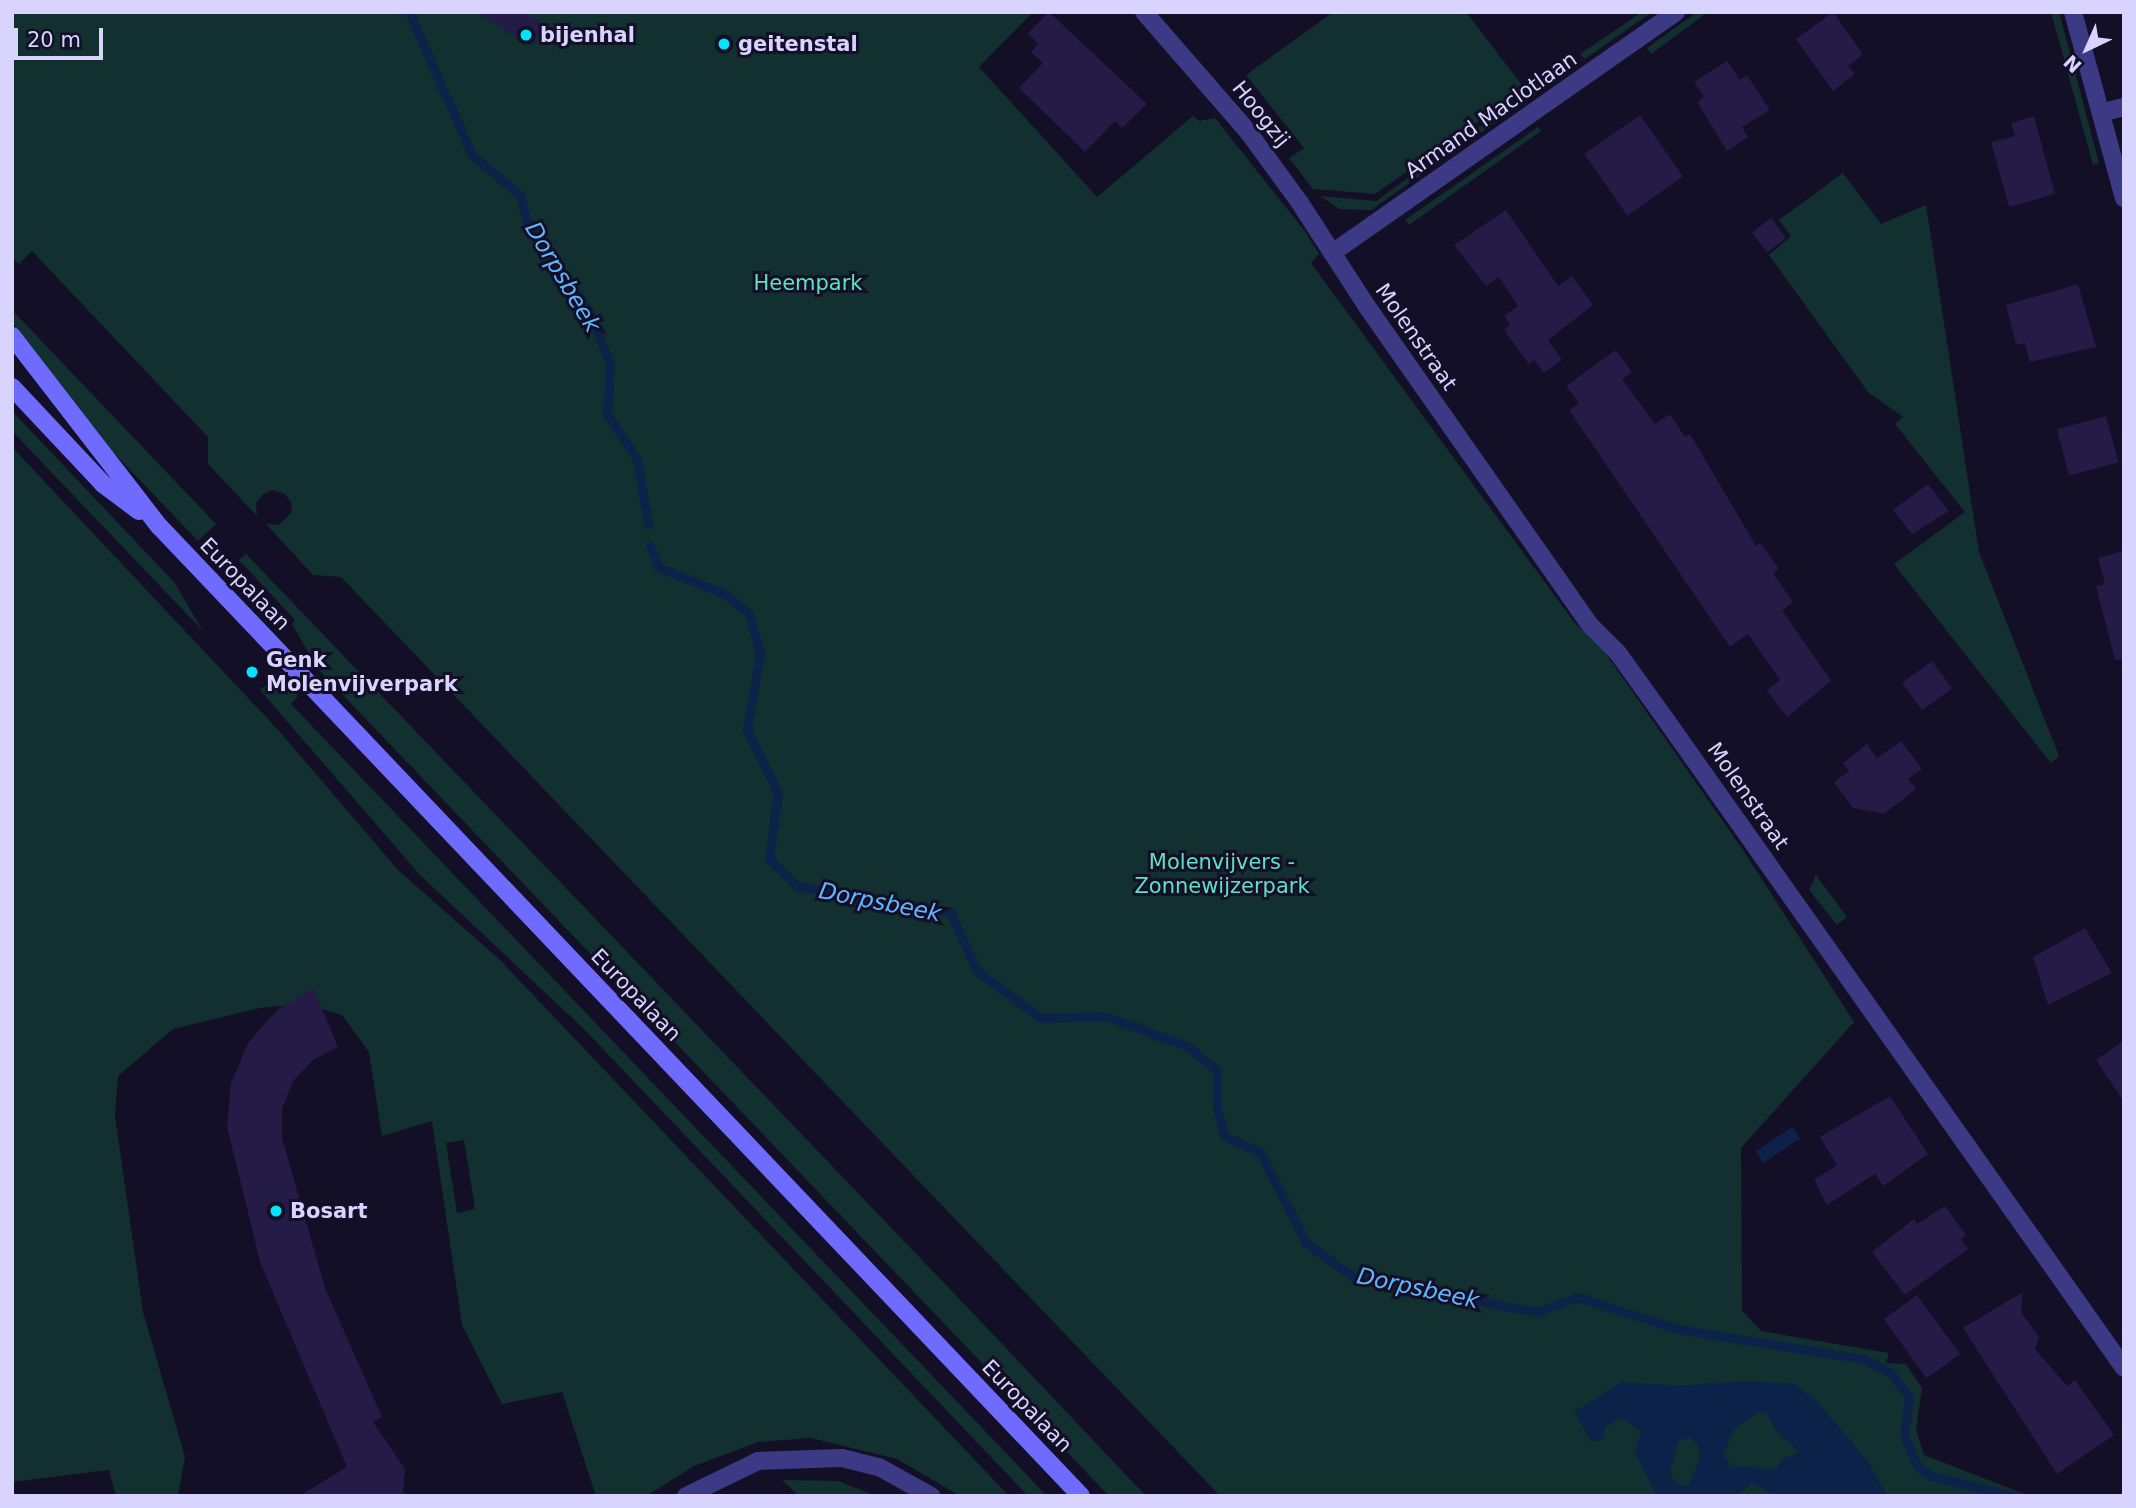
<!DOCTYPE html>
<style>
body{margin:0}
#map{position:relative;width:2136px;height:1508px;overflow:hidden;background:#130f26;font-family:"DejaVu Sans",sans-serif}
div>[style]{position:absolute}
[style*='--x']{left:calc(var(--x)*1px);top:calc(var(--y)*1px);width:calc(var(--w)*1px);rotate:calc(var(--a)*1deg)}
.green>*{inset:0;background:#12302f}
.water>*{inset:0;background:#0c2248;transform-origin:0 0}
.stream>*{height:9px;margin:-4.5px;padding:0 4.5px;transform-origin:4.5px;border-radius:4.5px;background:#0c2248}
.building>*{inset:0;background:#241b47;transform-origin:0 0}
.minor>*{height:18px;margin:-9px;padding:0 9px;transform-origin:9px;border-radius:9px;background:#3d3a85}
.secondary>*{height:18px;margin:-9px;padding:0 9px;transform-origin:9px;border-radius:9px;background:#6f6bff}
.dots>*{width:19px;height:19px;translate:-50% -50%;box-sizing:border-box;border:4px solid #130f26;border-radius:50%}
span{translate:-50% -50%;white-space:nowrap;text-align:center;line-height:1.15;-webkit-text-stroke:6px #130f26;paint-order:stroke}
.poi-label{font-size:21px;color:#d9d4ff;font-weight:700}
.left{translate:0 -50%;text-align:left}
.street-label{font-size:21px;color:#d9d4ff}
.park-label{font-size:21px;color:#5fe0c0}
.water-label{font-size:23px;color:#62b6ff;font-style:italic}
.frame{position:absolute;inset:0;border:14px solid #d9d4ff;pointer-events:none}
.north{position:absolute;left:2052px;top:14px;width:70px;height:70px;-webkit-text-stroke:5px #130f26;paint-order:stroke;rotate:224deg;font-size:19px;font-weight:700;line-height:28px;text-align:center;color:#d9d4ff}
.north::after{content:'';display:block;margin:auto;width:24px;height:32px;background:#d9d4ff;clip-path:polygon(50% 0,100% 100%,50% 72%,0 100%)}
.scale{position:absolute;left:14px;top:28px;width:89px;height:32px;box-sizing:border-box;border:4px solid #d9d4ff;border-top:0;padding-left:9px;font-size:21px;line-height:24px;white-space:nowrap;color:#d9d4ff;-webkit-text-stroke:5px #130f26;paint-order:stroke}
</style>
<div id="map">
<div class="green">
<i style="clip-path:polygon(12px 12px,1033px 12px,979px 67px,1097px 197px,1193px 116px,1199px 121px,1215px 118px,1304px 230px,1319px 254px,1311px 263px,1574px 622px,1604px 651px,1743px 850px,1854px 1022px,1741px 1148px,1742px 1310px,1761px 1331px,1889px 1353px,1886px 1363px,1906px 1364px,1922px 1388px,1916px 1430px,1924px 1455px,2030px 1496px,1220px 1496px,341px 577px,313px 575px,266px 524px,279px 525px,291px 513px,292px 504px,285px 494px,272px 490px,262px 495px,256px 503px,257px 516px,208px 464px,208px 437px,32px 251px,19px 264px,12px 258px)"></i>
<i style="clip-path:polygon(1333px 12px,1466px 12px,1525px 89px,1375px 194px,1313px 189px,1289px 158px,1304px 148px,1246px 75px)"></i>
<i style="clip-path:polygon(1642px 12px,1652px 12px,1585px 59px,1580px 54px)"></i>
<i style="clip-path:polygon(1697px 12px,1708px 12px,1651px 54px,1647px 48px)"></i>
<i style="clip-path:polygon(2051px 12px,2059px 12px,2099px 163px,2093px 165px)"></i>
<i style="clip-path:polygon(1560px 69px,1562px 76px,1371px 210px,1339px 209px,1320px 196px,1376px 201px)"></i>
<i style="clip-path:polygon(1538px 127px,1541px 131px,1409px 225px,1405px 220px)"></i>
<i style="clip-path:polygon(1843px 173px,1881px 224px,1926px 205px,1979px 552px,2059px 756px,2051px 763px,1894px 564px,1965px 512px,1895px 424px,1903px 417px,1868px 392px,1769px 255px,1791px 236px,1779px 220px)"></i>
<i style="clip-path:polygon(12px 310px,216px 524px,198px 541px,93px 431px,12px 322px)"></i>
<i style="clip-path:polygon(12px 411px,174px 582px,203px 631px,12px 431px)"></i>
<i style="clip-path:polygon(evenodd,12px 447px,280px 732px,398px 870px,499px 959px,1009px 1496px,960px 1496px,897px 1459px,811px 1438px,758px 1442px,694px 1466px,646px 1496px,596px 1496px,562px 1392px,502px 1404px,462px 1325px,432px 1121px,382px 1136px,369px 1052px,342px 1015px,304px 1004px,259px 1008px,173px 1029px,118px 1076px,115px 1116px,143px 1312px,185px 1457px,178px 1496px,116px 1496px,109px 1470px,12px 1482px,12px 447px,464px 1140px,475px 1209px,457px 1213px,446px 1143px,464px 1140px)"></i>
<i style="clip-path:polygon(246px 554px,968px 1308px,1146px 1496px,1109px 1496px,318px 669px,292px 624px,295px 620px,239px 560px)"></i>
<i style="clip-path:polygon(268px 683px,293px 691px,298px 696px,291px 704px,1047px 1496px,1028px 1496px,584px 1029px,420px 875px,260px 690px)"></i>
<i style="clip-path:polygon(1816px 875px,1847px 917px,1837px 925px,1809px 890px)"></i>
<i style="clip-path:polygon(782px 1480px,838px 1481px,876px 1496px,799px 1496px)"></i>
</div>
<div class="water">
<i style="left:1792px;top:1127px;width:14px;height:44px;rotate:56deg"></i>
<i style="clip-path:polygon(evenodd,1744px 1381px,1795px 1384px,1819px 1403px,1869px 1463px,1887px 1496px,1776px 1496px,1752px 1483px,1737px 1496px,1657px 1496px,1635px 1453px,1641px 1432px,1621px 1417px,1606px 1427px,1602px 1440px,1591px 1441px,1574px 1412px,1622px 1382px,1678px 1386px,1744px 1381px,1760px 1412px,1767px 1414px,1776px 1431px,1799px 1452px,1781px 1460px,1777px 1469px,1731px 1466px,1723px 1454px,1735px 1428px,1760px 1412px,1744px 1381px,1689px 1437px,1698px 1445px,1700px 1458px,1688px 1487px,1674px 1482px,1670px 1472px,1679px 1441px,1689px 1437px)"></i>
</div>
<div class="stream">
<i style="--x:409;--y:12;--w:156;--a:66.2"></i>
<i style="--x:472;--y:155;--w:62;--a:39.8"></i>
<i style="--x:520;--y:195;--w:25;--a:76"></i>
<i style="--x:526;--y:219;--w:112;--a:55.6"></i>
<i style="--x:589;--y:311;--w:57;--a:68.4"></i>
<i style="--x:610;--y:364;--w:50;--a:93.4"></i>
<i style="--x:607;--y:414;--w:54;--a:56.3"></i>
<i style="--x:637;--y:459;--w:66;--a:80.4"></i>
<i style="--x:650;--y:545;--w:23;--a:70"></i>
<i style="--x:658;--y:567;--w:72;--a:21.9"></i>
<i style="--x:725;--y:594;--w:31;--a:40"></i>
<i style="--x:749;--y:614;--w:41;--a:74.2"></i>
<i style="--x:760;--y:653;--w:78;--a:99.6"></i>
<i style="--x:747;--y:730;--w:70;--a:63.8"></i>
<i style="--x:778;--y:793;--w:67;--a:97.8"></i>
<i style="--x:769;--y:859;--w:39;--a:44"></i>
<i style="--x:797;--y:886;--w:155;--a:9.6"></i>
<i style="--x:950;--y:912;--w:65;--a:65.4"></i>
<i style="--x:977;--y:971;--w:79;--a:36.3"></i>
<i style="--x:1041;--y:1018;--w:64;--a:-1.8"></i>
<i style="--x:1105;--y:1016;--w:87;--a:20.1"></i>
<i style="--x:1187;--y:1046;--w:38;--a:39"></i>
<i style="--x:1217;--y:1070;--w:37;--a:90"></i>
<i style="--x:1217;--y:1107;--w:30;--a:76"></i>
<i style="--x:1224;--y:1136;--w:39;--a:24"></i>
<i style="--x:1260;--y:1152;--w:102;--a:63.2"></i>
<i style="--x:1306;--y:1243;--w:60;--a:35.5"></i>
<i style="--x:1355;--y:1278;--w:185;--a:10.6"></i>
<i style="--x:1537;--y:1312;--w:43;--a:-20.6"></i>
<i style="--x:1577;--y:1297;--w:106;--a:17.6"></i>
<i style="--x:1678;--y:1329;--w:187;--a:9.2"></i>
<i style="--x:1863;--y:1359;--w:30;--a:26"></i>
<i style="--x:1890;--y:1372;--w:31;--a:53"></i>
<i style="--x:1909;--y:1397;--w:38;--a:97"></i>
<i style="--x:1904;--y:1435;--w:34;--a:67"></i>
<i style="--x:1917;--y:1466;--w:17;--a:36"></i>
<i style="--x:1931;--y:1476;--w:86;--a:13.4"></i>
</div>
<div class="building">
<i style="clip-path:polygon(475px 12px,524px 12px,545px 25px,532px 46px)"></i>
<i style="clip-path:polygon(1049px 12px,1147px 104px,1122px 128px,1115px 121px,1085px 152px,1019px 88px,1043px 63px,1031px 52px,1038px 44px,1028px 33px)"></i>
<i style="clip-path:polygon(1833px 12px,1863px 54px,1848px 66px,1855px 74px,1833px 91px,1796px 39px)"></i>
<i style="clip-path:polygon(1727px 61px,1740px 80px,1747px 75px,1770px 110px,1742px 127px,1748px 137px,1727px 151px,1697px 102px,1704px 97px,1694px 82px)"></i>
<i style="left:1640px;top:115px;width:75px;height:68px;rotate:55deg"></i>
<i style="clip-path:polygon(2034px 116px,2055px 194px,2009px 207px,1991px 142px,2015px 136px,2011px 123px)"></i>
<i style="clip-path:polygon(1506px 210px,1558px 286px,1572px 276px,1593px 305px,1548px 340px,1562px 360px,1544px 373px,1534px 360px,1529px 364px,1504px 330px,1510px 325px,1504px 316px,1518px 306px,1499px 277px,1486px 286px,1454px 245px)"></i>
<i style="left:1771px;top:218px;width:25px;height:24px;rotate:53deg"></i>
<i style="clip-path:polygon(2078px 284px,2096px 347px,2030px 362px,2025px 343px,2016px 345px,2006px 305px)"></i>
<i style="clip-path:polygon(1616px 350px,1632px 372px,1622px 379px,1655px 424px,1670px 414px,1685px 437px,1690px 434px,1756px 546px,1760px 543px,1779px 569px,1773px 573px,1793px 602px,1782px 610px,1831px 681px,1787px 717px,1767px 690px,1780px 680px,1748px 634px,1730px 647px,1569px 410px,1579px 403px,1566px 386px)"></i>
<i style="left:2106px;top:416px;width:48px;height:51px;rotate:75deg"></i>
<i style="clip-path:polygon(1928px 484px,1949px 511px,1912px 534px,1893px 510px)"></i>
<i style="clip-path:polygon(2124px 551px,2124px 659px,2115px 660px,2096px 586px,2105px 584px,2098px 558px)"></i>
<i style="left:1932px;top:661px;width:34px;height:37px;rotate:54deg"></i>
<i style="clip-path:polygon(1901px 741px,1922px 769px,1908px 779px,1916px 789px,1884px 814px,1853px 808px,1834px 782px,1849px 771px,1843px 763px,1867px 744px,1877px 758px)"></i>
<i style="clip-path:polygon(2085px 928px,2112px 973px,2048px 1005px,2033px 957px)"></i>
<i style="clip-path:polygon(313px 988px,338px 1047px,313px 1060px,293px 1081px,282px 1109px,282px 1138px,325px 1288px,382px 1417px,373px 1422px,405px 1469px,403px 1496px,299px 1496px,347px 1467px,260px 1262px,227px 1126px,231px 1083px,248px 1043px,277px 1010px)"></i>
<i style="clip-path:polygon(2124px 1040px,2124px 1102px,2096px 1060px)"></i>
<i style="clip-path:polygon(1890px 1096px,1928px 1154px,1883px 1186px,1875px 1174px,1827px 1205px,1814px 1180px,1837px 1165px,1820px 1137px)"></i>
<i style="clip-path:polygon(1945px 1206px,1966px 1235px,1961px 1239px,1968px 1249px,1905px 1295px,1872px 1252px,1914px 1219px,1917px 1224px)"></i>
<i style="clip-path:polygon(2023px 1292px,2021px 1312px,2039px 1337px,2035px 1349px,2067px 1386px,2075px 1380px,2114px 1435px,2057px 1474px,1963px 1328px)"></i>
<i style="left:1917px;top:1295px;width:73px;height:41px;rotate:54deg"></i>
</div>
<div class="minor">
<i style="--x:1144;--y:12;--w:160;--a:49"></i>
<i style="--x:1249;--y:133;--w:87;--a:53.9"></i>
<i style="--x:1300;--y:203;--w:125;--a:57.1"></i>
<i style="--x:1368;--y:308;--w:388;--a:55"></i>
<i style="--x:1591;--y:626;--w:38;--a:45"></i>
<i style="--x:1618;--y:653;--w:79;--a:54.3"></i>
<i style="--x:1664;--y:717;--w:797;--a:54.75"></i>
<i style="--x:2073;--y:12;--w:193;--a:74.7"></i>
<i style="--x:2101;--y:113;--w:24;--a:-15"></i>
<i style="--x:1332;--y:253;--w:420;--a:-35"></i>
<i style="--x:686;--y:1496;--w:80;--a:-25.9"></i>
<i style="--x:758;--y:1461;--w:84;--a:-2"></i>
<i style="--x:842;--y:1458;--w:38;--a:14"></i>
<i style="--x:879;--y:1467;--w:60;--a:29.1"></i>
</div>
<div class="secondary">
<i style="--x:12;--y:336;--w:240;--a:52.3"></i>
<i style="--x:159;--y:526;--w:1338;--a:46.45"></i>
<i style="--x:12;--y:387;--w:133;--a:46.8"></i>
<i style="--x:103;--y:484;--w:45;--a:36.9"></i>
</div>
<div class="dots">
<i style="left:526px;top:35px;background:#00e5ff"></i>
<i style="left:724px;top:44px;background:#00e5ff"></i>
<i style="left:252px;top:672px;background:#00e5ff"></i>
<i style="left:276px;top:1211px;background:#00e5ff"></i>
</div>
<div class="poi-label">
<span class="left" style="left:540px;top:35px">bijenhal</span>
<span class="left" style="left:738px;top:44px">geitenstal</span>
<span class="left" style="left:266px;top:672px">Genk<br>Molenvijverpark</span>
<span class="left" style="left:290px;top:1211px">Bosart</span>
</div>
<div class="street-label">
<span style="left:1261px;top:114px;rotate:51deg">Hoogzij</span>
<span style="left:1491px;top:115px;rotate:-35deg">Armand Maclotlaan</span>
<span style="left:1416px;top:337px;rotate:55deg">Molenstraat</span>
<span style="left:245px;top:584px;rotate:46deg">Europalaan</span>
<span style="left:1748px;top:796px;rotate:55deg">Molenstraat</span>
<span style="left:636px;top:995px;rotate:46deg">Europalaan</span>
<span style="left:1027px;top:1406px;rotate:46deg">Europalaan</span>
</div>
<div class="park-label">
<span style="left:808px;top:283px">Heempark</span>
<span style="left:1222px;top:874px">Molenvijvers -<br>Zonnewijzerpark</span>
</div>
<div class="water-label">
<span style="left:563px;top:277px;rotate:59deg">Dorpsbeek</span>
<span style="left:880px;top:902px;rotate:11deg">Dorpsbeek</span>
<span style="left:1418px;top:1288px;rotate:12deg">Dorpsbeek</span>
</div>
<div class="frame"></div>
<div class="north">N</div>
<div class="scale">20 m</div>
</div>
